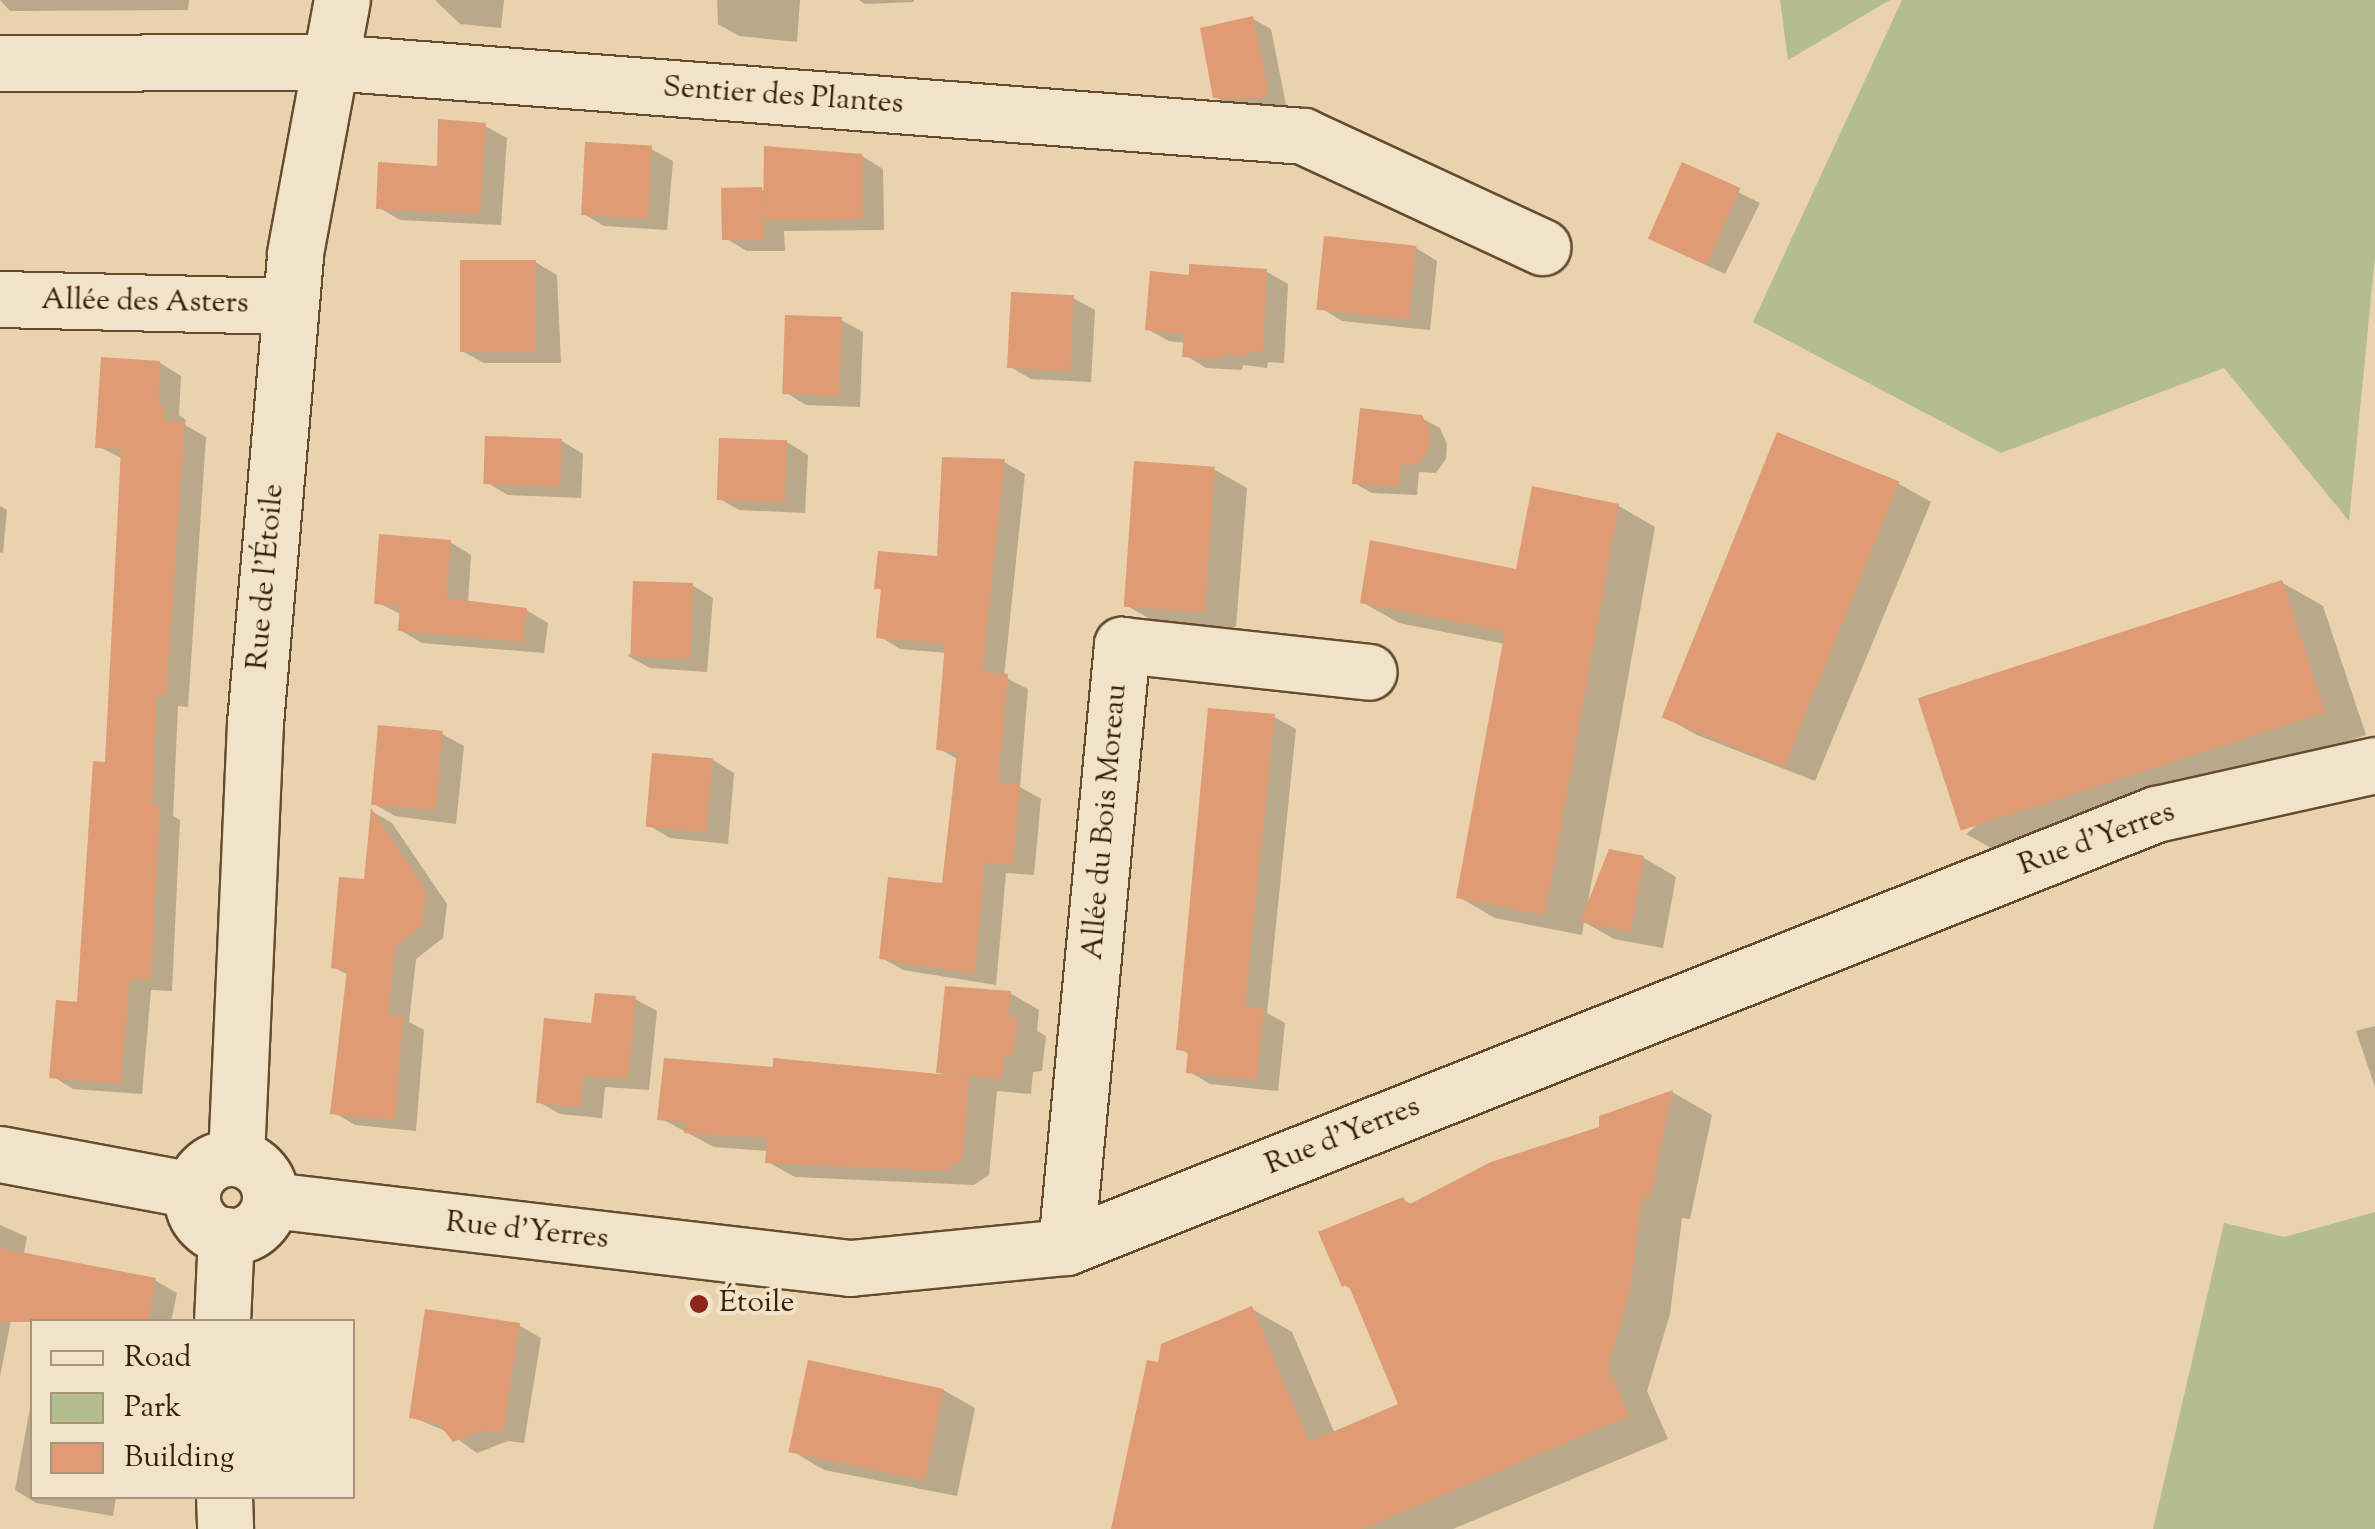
<!DOCTYPE html>
<meta charset="utf-8">
<style>
body{margin:0}
#map{position:relative;width:2375px;height:1529px;overflow:hidden;background:#e9d2ad;font-family:"Sorts Mill Goudy",serif}
div>[style]{position:absolute}
[style*='--x']{left:calc(var(--x)*1px);top:calc(var(--y)*1px);width:calc(var(--w)*1px);rotate:calc(var(--a)*1deg)}
.green>*{inset:0;background:#b4bd8c}
.shadow>*{inset:0;background:#0003}
.building>*{inset:0;background:#de9b74;transform-origin:0 0}
.roads{filter:drop-shadow(2px 0 #644c2d) drop-shadow(-2px 0 #644c2d) drop-shadow(0 2px #644c2d) drop-shadow(0 -2px #644c2d)}
.minor>*{height:55px;margin:-27.5px;padding:0 27.5px;transform-origin:27.5px;border-radius:27.5px;background:#f1e2ca}
.minor>.ring{margin:-27.5px;padding:0;box-sizing:content-box;background:none;border:55px solid #f1e2ca;border-radius:50%}
.dots>*{width:28px;height:28px;translate:-50% -50%;box-sizing:border-box;border:5px solid #f1e2ca;border-radius:50%}
span{translate:-50% -50%;white-space:nowrap;text-align:center;line-height:1.15;-webkit-text-stroke:8px #f1e2ca;paint-order:stroke}
.street-label{font-size:30px;color:#381f02}
.poi-label{font-size:30px;color:#381f02}
.left{translate:0 -50%;text-align:left}
.legend{position:absolute;left:30px;top:1319px;width:325px;height:180px;box-sizing:border-box;background:#f1e2ca;border:2px solid #a7947a;margin:0;padding:12px 18px;list-style:none;font-size:30px;color:#381f02}
.legend li{display:flex;align-items:center;gap:20px;height:50px}
.legend b{width:50px;border:2px solid #a7947a}
</style>
<div id="map">
<div class="green">
<i style="clip-path:polygon(1780px 0,1890px 0,1788px 60px)"></i>
<i style="clip-path:polygon(1902px 0,2375px 0,2375px 257px,2349px 521px,2224px 368px,2001px 453px,1753px 322px)"></i>
<i style="clip-path:polygon(2375px 1212px,2375px 1529px,2153px 1529px,2224px 1223px,2284px 1237px)"></i>
</div>
<div class="shadow">
<i style="clip-path:polygon(0 0,189px 0,188px 10px,10px 11px)"></i>
<i style="clip-path:polygon(435px 0,504px 0,501px 28px,460px 24px)"></i>
<i style="clip-path:polygon(717px 0,800px 0,797px 42px,739px 36px,718px 24px)"></i>
<i style="clip-path:polygon(859px 0,914px 0,914px 2px,865px 4px)"></i>
<i style="clip-path:polygon(1253px 19px,1271px 29px,1286px 105px,1233px 107px,1215px 96px)"></i>
<i style="clip-path:polygon(485px 126px,507px 138px,501px 225px,400px 220px,378px 207px,440px 169px)"></i>
<i style="clip-path:polygon(651px 149px,673px 161px,667px 230px,604px 226px,582px 213px)"></i>
<i style="clip-path:polygon(862px 156px,883px 169px,884px 230px,784px 231px,785px 251px,747px 251px,725px 238px,761px 189px,766px 192px)"></i>
<i style="clip-path:polygon(1683px 165px,1760px 203px,1725px 274px,1669px 248px)"></i>
<i style="clip-path:polygon(1416px 248px,1437px 261px,1430px 330px,1342px 321px,1321px 308px)"></i>
<i style="clip-path:polygon(535px 262px,557px 275px,561px 363px,484px 363px,462px 351px)"></i>
<i style="clip-path:polygon(1267px 272px,1288px 284px,1284px 363px,1268px 362px,1267px 368px,1243px 365px,1242px 370px,1206px 368px,1185px 355px,1186px 343px,1169px 341px,1147px 329px,1191px 278px)"></i>
<i style="clip-path:polygon(1073px 298px,1095px 310px,1091px 382px,1031px 379px,1009px 366px)"></i>
<i style="clip-path:polygon(841px 320px,863px 332px,860px 407px,806px 405px,785px 392px)"></i>
<i style="clip-path:polygon(160px 363px,181px 376px,179px 415px,186px 420px,185px 425px,206px 437px,188px 707px,178px 706px,173px 816px,180px 820px,172px 991px,151px 990px,142px 1094px,73px 1089px,52px 1076px,79px 1005px,107px 764px,123px 459px,98px 446px)"></i>
<i style="clip-path:polygon(1421px 418px,1440px 428px,1447px 444px,1446px 459px,1436px 473px,1419px 472px,1417px 495px,1372px 493px,1354px 483px)"></i>
<i style="clip-path:polygon(1778px 435px,1899px 484px,1931px 502px,1815px 781px,1697px 735px,1665px 717px)"></i>
<i style="clip-path:polygon(562px 441px,583px 454px,581px 498px,508px 495px,486px 482px)"></i>
<i style="clip-path:polygon(787px 442px,808px 455px,805px 513px,739px 510px,718px 498px)"></i>
<i style="clip-path:polygon(1004px 462px,1025px 474px,1004px 677px,1028px 689px,1020px 787px,1041px 799px,1034px 875px,1006px 873px,996px 985px,903px 970px,882px 958px,945px 885px,959px 760px,938px 748px,947px 653px,900px 649px,879px 636px,883px 591px,877px 587px,939px 559px)"></i>
<i style="clip-path:polygon(1215px 470px,1247px 488px,1236px 627px,1159px 624px,1127px 606px)"></i>
<i style="clip-path:polygon(0 506px,7px 510px,3px 553px,0 552px)"></i>
<i style="clip-path:polygon(1619px 506px,1655px 527px,1588px 902px,1644px 858px,1676px 877px,1663px 948px,1614px 939px,1584px 922px,1582px 935px,1495px 918px,1459px 897px,1505px 644px,1399px 623px,1362px 602px,1518px 572px)"></i>
<i style="clip-path:polygon(450px 542px,471px 555px,468px 603px,526px 610px,548px 623px,544px 653px,422px 643px,400px 630px,402px 615px,377px 602px)"></i>
<i style="clip-path:polygon(2281px 582px,2323px 606px,2366px 735px,2007px 857px,1966px 834px)"></i>
<i style="clip-path:polygon(692px 585px,713px 598px,707px 672px,650px 668px,628px 656px)"></i>
<i style="clip-path:polygon(1274px 717px,1296px 729px,1267px 1013px,1285px 1023px,1278px 1091px,1210px 1084px,1188px 1071px,1190px 1055px,1179px 1048px)"></i>
<i style="clip-path:polygon(442px 734px,464px 746px,456px 824px,395px 816px,374px 804px)"></i>
<i style="clip-path:polygon(713px 760px,734px 773px,728px 844px,670px 838px,648px 825px)"></i>
<i style="clip-path:polygon(373px 812px,392px 823px,447px 904px,443px 938px,416px 959px,409px 1022px,424px 1030px,416px 1131px,355px 1125px,333px 1112px,349px 975px,333px 967px,367px 881px)"></i>
<i style="clip-path:polygon(1010px 993px,1039px 1010px,1037px 1031px,1046px 1036px,1042px 1071px,1033px 1072px,1031px 1094px,997px 1091px,989px 1175px,974px 1185px,795px 1177px,768px 1162px,769px 1151px,714px 1147px,660px 1118px,948px 1077px,939px 1072px)"></i>
<i style="clip-path:polygon(635px 999px,657px 1011px,649px 1090px,605px 1087px,602px 1118px,560px 1114px,539px 1102px,594px 1026px)"></i>
<i style="clip-path:polygon(2375px 1026px,2375px 1087px,2356px 1031px)"></i>
<i style="clip-path:polygon(1672px 1092px,1712px 1115px,1690px 1219px,1682px 1218px,1670px 1314px,1647px 1391px,1668px 1439px,1453px 1529px,1114px 1529px,1160px 1365px,1252px 1309px,1292px 1332px,1335px 1434px,1401px 1406px,1353px 1290px,1344px 1285px,1403px 1200px,1413px 1205px,1601px 1129px)"></i>
<i style="clip-path:polygon(0 1225px,27px 1237px,0 1377px)"></i>
<i style="clip-path:polygon(94px 1269px,156px 1281px,177px 1293px,171px 1322px,84px 1322px)"></i>
<i style="clip-path:polygon(427px 1312px,520px 1326px,541px 1338px,524px 1443px,508px 1441px,477px 1453px,448px 1432px,412px 1417px)"></i>
<i style="clip-path:polygon(943px 1390px,975px 1408px,957px 1496px,824px 1470px,792px 1451px)"></i>
<i style="clip-path:polygon(32px 1397px,32px 1496px,116px 1496px,113px 1516px,36px 1503px,15px 1490px)"></i>
</div>
<div class="building">
<i style="clip-path:polygon(1253px 16px,1269px 96px,1246px 100px,1213px 98px,1200px 28px)"></i>
<i style="clip-path:polygon(438px 119px,486px 123px,480px 214px,376px 209px,378px 162px,437px 166px)"></i>
<i style="left:585px;top:142px;width:67px;height:73px;rotate:3deg"></i>
<i style="clip-path:polygon(764px 146px,862px 154px,863px 219px,763px 220px,764px 240px,722px 240px,721px 188px,762px 187px,763px 219px)"></i>
<i style="left:1682px;top:162px;width:64px;height:84px;rotate:24deg"></i>
<i style="left:1324px;top:236px;width:93px;height:74px;rotate:6deg"></i>
<i style="left:460px;top:260px;width:76px;height:92px"></i>
<i style="clip-path:polygon(1189px 264px,1267px 269px,1263px 352px,1247px 351px,1246px 357px,1222px 354px,1221px 359px,1182px 357px,1184px 334px,1145px 330px,1150px 271px,1189px 275px)"></i>
<i style="left:1011px;top:292px;width:63px;height:76px;rotate:3deg"></i>
<i style="left:785px;top:315px;width:57px;height:79px;rotate:2deg"></i>
<i style="clip-path:polygon(101px 357px,160px 361px,158px 404px,165px 405px,164px 421px,185px 422px,166px 696px,157px 695px,152px 805px,160px 805px,151px 980px,130px 979px,121px 1084px,49px 1078px,56px 1000px,77px 1002px,93px 761px,105px 762px,121px 449px,95px 448px)"></i>
<i style="clip-path:polygon(1360px 408px,1422px 415px,1430px 432px,1429px 449px,1417px 465px,1401px 464px,1399px 486px,1352px 484px)"></i>
<i style="left:1777px;top:432px;width:132px;height:308px;rotate:22deg"></i>
<i style="left:485px;top:436px;width:77px;height:48px;rotate:2deg"></i>
<i style="left:719px;top:438px;width:68px;height:62px;rotate:2deg"></i>
<i style="clip-path:polygon(942px 457px,1005px 459px,982px 672px,1008px 674px,998px 782px,1020px 784px,1013px 865px,985px 862px,975px 974px,879px 959px,888px 877px,942px 883px,957px 752px,936px 750px,945px 644px,876px 638px,881px 589px,874px 589px,878px 551px,937px 556px)"></i>
<i style="left:1134px;top:461px;width:81px;height:146px;rotate:4deg"></i>
<i style="clip-path:polygon(1532px 486px,1619px 504px,1545px 915px,1456px 898px,1505px 631px,1360px 603px,1370px 540px,1516px 569px)"></i>
<i style="clip-path:polygon(379px 534px,451px 540px,446px 598px,527px 608px,523px 642px,398px 631px,400px 606px,374px 604px)"></i>
<i style="left:2282px;top:580px;width:139px;height:383px;rotate:72deg"></i>
<i style="left:633px;top:581px;width:60px;height:76px;rotate:2deg"></i>
<i style="clip-path:polygon(1208px 708px,1275px 714px,1245px 1007px,1264px 1008px,1257px 1080px,1186px 1073px,1188px 1051px,1176px 1050px)"></i>
<i style="left:378px;top:725px;width:65px;height:80px;rotate:5deg"></i>
<i style="left:652px;top:753px;width:61px;height:74px;rotate:5deg"></i>
<i style="clip-path:polygon(371px 808px,426px 890px,422px 926px,395px 947px,388px 1014px,403px 1015px,395px 1120px,330px 1114px,347px 970px,331px 968px,339px 877px,364px 879px)"></i>
<i style="clip-path:polygon(1609px 849px,1644px 856px,1631px 932px,1580px 922px)"></i>
<i style="clip-path:polygon(945px 986px,1011px 991px,1008px 1016px,1018px 1017px,1013px 1055px,1004px 1056px,1002px 1079px,936px 1073px)"></i>
<i style="clip-path:polygon(595px 993px,636px 996px,628px 1079px,584px 1076px,580px 1107px,536px 1103px,544px 1018px,591px 1023px)"></i>
<i style="clip-path:polygon(664px 1058px,773px 1067px,773px 1058px,970px 1077px,962px 1159px,946px 1171px,765px 1163px,767px 1138px,684px 1133px,685px 1122px,657px 1120px)"></i>
<i style="clip-path:polygon(1673px 1090px,1650px 1198px,1642px 1197px,1630px 1291px,1608px 1367px,1629px 1416px,1363px 1529px,1111px 1529px,1147px 1360px,1158px 1362px,1161px 1344px,1252px 1306px,1309px 1442px,1398px 1404px,1348px 1284px,1342px 1287px,1318px 1232px,1403px 1197px,1408px 1205px,1491px 1162px,1599px 1127px,1599px 1116px)"></i>
<i style="clip-path:polygon(0 1248px,156px 1278px,148px 1322px,0 1322px)"></i>
<i style="clip-path:polygon(425px 1309px,520px 1323px,503px 1433px,485px 1430px,453px 1442px,438px 1423px,409px 1418px)"></i>
<i style="left:808px;top:1360px;width:139px;height:94px;rotate:12deg"></i>
</div>
<div class="roads">
<div class="minor">
<i style="--x:0;--y:63;--w:329;--a:-0.2"></i>
<i style="--x:329;--y:62;--w:977;--a:4.34"></i>
<i style="--x:1303;--y:136;--w:264;--a:24.9"></i>
<i style="--x:0;--y:299;--w:290;--a:1.4"></i>
<i style="--x:0;--y:1154;--w:195;--a:10.6"></i>
<i class="ring" style="left:192px;top:1158px;width:23px;height:23px"></i>
<i style="--x:236;--y:1158;--w:435;--a:-87.5"></i>
<i style="--x:255;--y:723;--w:472;--a:-85.1"></i>
<i style="--x:295;--y:253;--w:257;--a:-79.5"></i>
<i style="--x:271;--y:1200;--w:583;--a:6.7"></i>
<i style="--x:850;--y:1268;--w:217;--a:-5.6"></i>
<i style="--x:1066;--y:1247;--w:1173;--a:-21.67"></i>
<i style="--x:2156;--y:814;--w:224;--a:-12.6"></i>
<i style="--x:1066;--y:1247;--w:605;--a:-84.69"></i>
<i style="--x:1122;--y:645;--w:248;--a:6.2"></i>
<i style="--x:222;--y:1322;--w:87;--a:-87.4"></i>
<i style="--x:224;--y:1496;--w:33;--a:88"></i>
</div>
</div>
<div class="dots">
<i style="left:699px;top:1304px;background:#8f2418"></i>
</div>
<div class="street-label">
<span style="left:783px;top:97px;rotate:4deg">Sentier des Plantes</span>
<span style="left:145px;top:303px;rotate:1deg">Allée des Asters</span>
<span style="left:267px;top:577px;rotate:-85deg">Rue de l'Étoile</span>
<span style="left:1106px;top:822px;rotate:-85deg">Allée du Bois Moreau</span>
<span style="left:2097px;top:840px;rotate:-20deg">Rue d'Yerres</span>
<span style="left:1343px;top:1137px;rotate:-22deg">Rue d'Yerres</span>
<span style="left:527px;top:1232px;rotate:6deg">Rue d'Yerres</span>
</div>
<div class="poi-label">
<span class="left" style="left:719px;top:1304px">Étoile</span>
</div>
<ul class="legend">
<li><b style="height:12px;background:#f1e2ca"></b>Road</li>
<li><b style="height:28px;background:#b4bd8c"></b>Park</li>
<li><b style="height:28px;background:#de9b74"></b>Building</li>
</ul>
</div>
